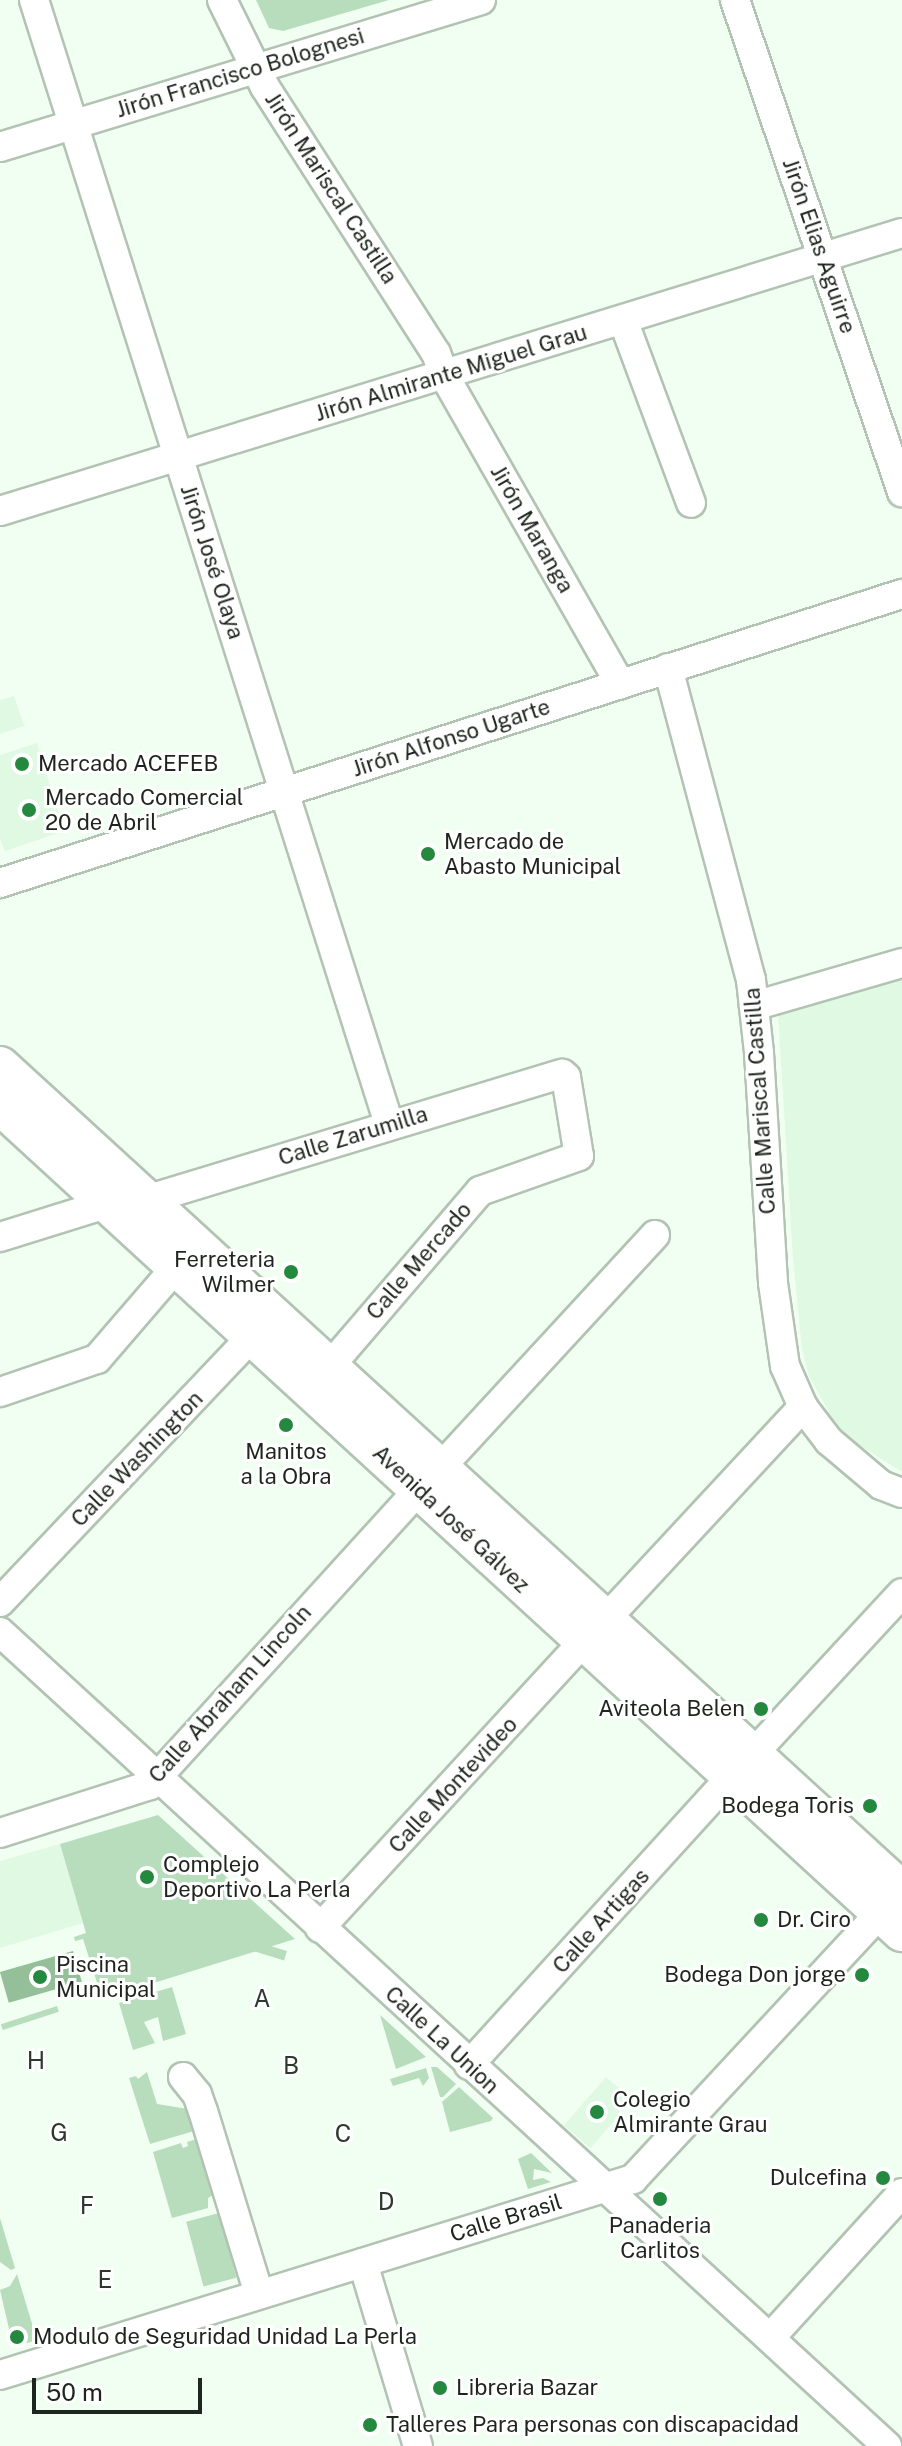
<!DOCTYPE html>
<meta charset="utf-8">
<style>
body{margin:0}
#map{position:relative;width:902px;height:2446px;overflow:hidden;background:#f0fff1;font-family:"Public Sans",sans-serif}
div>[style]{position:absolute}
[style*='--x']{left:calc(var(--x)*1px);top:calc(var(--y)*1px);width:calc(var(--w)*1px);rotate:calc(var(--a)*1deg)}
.built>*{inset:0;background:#e0f9e2;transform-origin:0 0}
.green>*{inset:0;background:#b8ddbc;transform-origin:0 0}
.water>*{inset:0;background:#94bf99;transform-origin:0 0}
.roads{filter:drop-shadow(2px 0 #b2c3b3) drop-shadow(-2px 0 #b2c3b3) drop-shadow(0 2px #b2c3b3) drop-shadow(0 -2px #b2c3b3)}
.minor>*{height:28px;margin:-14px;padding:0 14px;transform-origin:14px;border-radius:14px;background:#fff}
.secondary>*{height:38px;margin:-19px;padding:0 19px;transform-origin:19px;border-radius:19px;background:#fff}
.dots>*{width:22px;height:22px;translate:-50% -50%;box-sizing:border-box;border:4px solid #fff;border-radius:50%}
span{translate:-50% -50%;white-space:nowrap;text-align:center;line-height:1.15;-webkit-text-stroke:6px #fff;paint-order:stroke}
.street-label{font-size:22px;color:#1e241e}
.poi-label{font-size:22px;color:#1e241e}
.left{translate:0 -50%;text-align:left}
.right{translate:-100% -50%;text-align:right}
.neighbourhood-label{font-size:24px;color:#2c3a2d;letter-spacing:2px}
.scale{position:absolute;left:32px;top:2378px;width:170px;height:36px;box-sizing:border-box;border:4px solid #1e241e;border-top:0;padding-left:10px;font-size:24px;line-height:28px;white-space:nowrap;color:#1e241e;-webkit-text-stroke:6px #fff;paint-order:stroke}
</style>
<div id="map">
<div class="built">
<i style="clip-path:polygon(14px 696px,24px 726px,0 734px,0 700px)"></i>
<i style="clip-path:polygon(37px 743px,64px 831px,5px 851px,0 839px,0 755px)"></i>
<i style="clip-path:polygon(902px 976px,902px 1472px,850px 1439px,835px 1423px,809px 1376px,802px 1350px,793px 1258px,778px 1013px)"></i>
<i style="clip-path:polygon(60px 1844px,83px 1923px,0 1948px,0 1861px)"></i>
<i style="left:606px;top:2077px;width:35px;height:64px;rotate:41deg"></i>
</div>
<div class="green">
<i style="clip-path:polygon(256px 0,389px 0,283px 31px,269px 28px)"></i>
<i style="clip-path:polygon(158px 1815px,295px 1939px,131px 1990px,128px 1984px,100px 1992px,83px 1939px,75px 1941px,74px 1937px,86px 1933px,60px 1844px)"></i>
<i style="left:287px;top:1951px;width:10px;height:88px;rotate:107deg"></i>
<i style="clip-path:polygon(172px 1987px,186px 2034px,163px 2041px,158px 2017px,144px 2022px,155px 2043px,133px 2050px,119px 2003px)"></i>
<i style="left:57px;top:2006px;width:6px;height:59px;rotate:72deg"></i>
<i style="clip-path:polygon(380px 2015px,426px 2057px,396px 2069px)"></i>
<i style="clip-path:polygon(431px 2067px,437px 2067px,456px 2084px,443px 2097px,440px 2097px)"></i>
<i style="clip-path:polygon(426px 2068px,429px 2078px,423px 2086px,419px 2078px,393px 2086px,390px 2079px)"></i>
<i style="clip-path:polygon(147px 2072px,157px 2104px,188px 2109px,194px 2131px,150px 2144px,129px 2078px,136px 2076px,138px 2079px)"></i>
<i style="clip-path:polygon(459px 2087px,493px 2118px,491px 2121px,450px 2132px,442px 2102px)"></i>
<i style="clip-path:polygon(197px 2139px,213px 2195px,208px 2198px,208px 2208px,172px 2218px,153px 2152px,181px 2143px,183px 2148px,188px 2146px,187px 2142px)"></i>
<i style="clip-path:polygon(531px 2153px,552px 2173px,534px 2169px,533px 2180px,543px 2178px,551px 2182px,528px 2189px,518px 2159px)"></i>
<i style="left:219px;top:2213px;width:67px;height:34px;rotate:75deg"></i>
<i style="clip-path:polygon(0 2218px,15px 2268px,11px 2270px,0 2262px)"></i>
<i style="clip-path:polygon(17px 2274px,37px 2340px,14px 2347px,13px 2344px,23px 2340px,20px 2330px,10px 2333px,0 2290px,10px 2286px)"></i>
</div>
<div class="water">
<i style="left:73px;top:1951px;width:32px;height:76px;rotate:74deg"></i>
</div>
<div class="roads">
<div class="minor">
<i style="--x:34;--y:0;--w:1179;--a:72.47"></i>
<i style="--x:222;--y:0;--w:97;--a:63.7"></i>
<i style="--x:265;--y:87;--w:316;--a:57.3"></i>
<i style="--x:436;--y:353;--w:23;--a:70"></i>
<i style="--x:444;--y:375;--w:356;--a:60.3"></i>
<i style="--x:735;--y:0;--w:520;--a:71.25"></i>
<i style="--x:0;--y:147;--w:503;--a:-16.99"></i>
<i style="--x:623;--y:320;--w:195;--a:69.6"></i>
<i style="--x:0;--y:511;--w:944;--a:-17.13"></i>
<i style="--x:668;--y:668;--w:323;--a:75.1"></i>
<i style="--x:751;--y:980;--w:73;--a:83.7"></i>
<i style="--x:759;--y:1053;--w:230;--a:86.5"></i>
<i style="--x:773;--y:1283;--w:84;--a:81.8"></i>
<i style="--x:785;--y:1366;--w:45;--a:66.3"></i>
<i style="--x:803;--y:1407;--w:43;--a:52.6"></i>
<i style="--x:829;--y:1441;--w:68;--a:40.2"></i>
<i style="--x:881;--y:1485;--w:22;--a:21"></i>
<i style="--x:0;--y:883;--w:947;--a:-17.77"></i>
<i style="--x:754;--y:1006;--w:154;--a:-16.2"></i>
<i style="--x:146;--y:1200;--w:435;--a:-16.9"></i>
<i style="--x:562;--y:1074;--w:5;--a:37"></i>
<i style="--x:566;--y:1077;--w:80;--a:80.7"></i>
<i style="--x:579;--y:1156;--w:105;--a:160.5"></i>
<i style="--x:480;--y:1191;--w:232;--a:130.6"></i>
<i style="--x:0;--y:1237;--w:114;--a:-17.3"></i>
<i style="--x:0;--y:1392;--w:102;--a:-18.8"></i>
<i style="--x:97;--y:1359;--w:121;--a:-49.3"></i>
<i style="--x:440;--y:1468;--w:317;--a:-47.3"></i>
<i style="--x:0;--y:1602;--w:383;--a:-46.5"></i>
<i style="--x:605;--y:1620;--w:291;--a:-47.1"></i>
<i style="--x:0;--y:1632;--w:1204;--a:42.54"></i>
<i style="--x:753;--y:1754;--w:219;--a:-47.2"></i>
<i style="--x:0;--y:1833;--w:157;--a:-17.7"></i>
<i style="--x:150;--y:1785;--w:400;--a:-47.7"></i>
<i style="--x:320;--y:1928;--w:390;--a:-47.4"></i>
<i style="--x:469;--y:2065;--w:391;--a:-47.7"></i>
<i style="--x:183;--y:2077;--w:22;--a:51"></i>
<i style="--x:197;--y:2094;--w:18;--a:71"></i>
<i style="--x:203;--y:2111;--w:191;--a:73"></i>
<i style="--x:363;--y:2263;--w:191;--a:73.3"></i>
<i style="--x:770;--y:2338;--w:196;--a:-47.7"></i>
<i style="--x:0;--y:2375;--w:663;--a:-17.2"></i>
<i style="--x:633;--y:2179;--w:381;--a:-47.1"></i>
</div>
<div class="secondary">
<i style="--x:0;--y:1066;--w:1222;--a:42.45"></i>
<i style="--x:0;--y:1105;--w:1224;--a:42.52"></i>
</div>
</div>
<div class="dots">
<i style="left:22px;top:764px;background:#24893e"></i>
<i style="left:29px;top:810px;background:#24893e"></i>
<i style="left:428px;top:854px;background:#24893e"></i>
<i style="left:291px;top:1272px;background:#24893e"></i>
<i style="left:286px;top:1425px;background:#24893e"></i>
<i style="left:761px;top:1709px;background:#24893e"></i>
<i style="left:870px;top:1806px;background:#24893e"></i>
<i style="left:147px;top:1877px;background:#24893e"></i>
<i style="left:761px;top:1920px;background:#24893e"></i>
<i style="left:862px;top:1975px;background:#24893e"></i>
<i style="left:40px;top:1977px;background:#24893e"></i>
<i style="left:597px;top:2112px;background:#24893e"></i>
<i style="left:883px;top:2178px;background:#24893e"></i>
<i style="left:660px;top:2199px;background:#24893e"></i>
<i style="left:17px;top:2337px;background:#24893e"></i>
<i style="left:440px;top:2388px;background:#24893e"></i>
<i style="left:370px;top:2425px;background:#24893e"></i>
</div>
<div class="street-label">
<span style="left:240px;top:73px;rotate:-17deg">Jirón Francisco Bolognesi</span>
<span style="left:331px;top:188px;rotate:57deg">Jirón Mariscal Castilla</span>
<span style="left:819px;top:246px;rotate:71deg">Jirón Elias Aguirre</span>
<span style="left:451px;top:373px;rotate:-17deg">Jirón Almirante Miguel Grau</span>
<span style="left:532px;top:529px;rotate:60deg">Jirón Maranga</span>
<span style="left:212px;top:562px;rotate:72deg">Jirón José Olaya</span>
<span style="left:451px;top:738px;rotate:-18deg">Jirón Alfonso Ugarte</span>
<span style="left:760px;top:1101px;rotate:-94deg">Calle Mariscal Castilla</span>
<span style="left:353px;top:1136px;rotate:-17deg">Calle Zarumilla</span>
<span style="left:419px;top:1261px;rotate:-49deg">Calle Mercado</span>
<span style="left:137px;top:1459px;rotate:-46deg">Calle Washington</span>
<span style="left:451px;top:1519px;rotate:43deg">Avenida José Gálvez</span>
<span style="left:230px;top:1694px;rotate:-48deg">Calle Abraham Lincoln</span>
<span style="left:453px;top:1785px;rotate:-47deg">Calle Montevideo</span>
<span style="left:601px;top:1921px;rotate:-48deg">Calle Artigas</span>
<span style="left:442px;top:2040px;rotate:43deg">Calle La Union</span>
<span style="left:506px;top:2218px;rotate:-17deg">Calle Brasil</span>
</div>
<div class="poi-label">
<span class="left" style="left:38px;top:764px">Mercado ACEFEB</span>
<span class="left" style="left:45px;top:810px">Mercado Comercial<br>20 de Abril</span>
<span class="left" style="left:444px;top:854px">Mercado de<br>Abasto Municipal</span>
<span class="right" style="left:275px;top:1272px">Ferreteria<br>Wilmer</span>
<span style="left:286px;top:1464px">Manitos<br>a la Obra</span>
<span class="right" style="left:745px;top:1709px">Aviteola Belen</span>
<span class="right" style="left:854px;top:1806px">Bodega Toris</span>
<span class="left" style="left:163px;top:1877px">Complejo<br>Deportivo La Perla</span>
<span class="left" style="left:777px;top:1920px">Dr. Ciro</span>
<span class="left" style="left:56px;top:1977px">Piscina<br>Municipal</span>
<span class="right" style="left:846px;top:1975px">Bodega Don jorge</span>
<span class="left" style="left:613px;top:2112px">Colegio<br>Almirante Grau</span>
<span class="right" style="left:867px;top:2178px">Dulcefina</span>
<span style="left:660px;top:2238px">Panaderia<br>Carlitos</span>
<span class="left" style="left:33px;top:2337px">Modulo de Seguridad Unidad La Perla</span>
<span class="left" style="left:456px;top:2388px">Libreria Bazar</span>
<span class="left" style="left:386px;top:2425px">Talleres Para personas con discapacidad</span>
</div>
<div class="neighbourhood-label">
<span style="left:263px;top:1999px">A</span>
<span style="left:37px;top:2061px">H</span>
<span style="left:292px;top:2066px">B</span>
<span style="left:60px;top:2133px">G</span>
<span style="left:344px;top:2134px">C</span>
<span style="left:387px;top:2202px">D</span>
<span style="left:88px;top:2206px">F</span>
<span style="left:106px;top:2280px">E</span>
</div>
<div class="scale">50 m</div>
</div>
